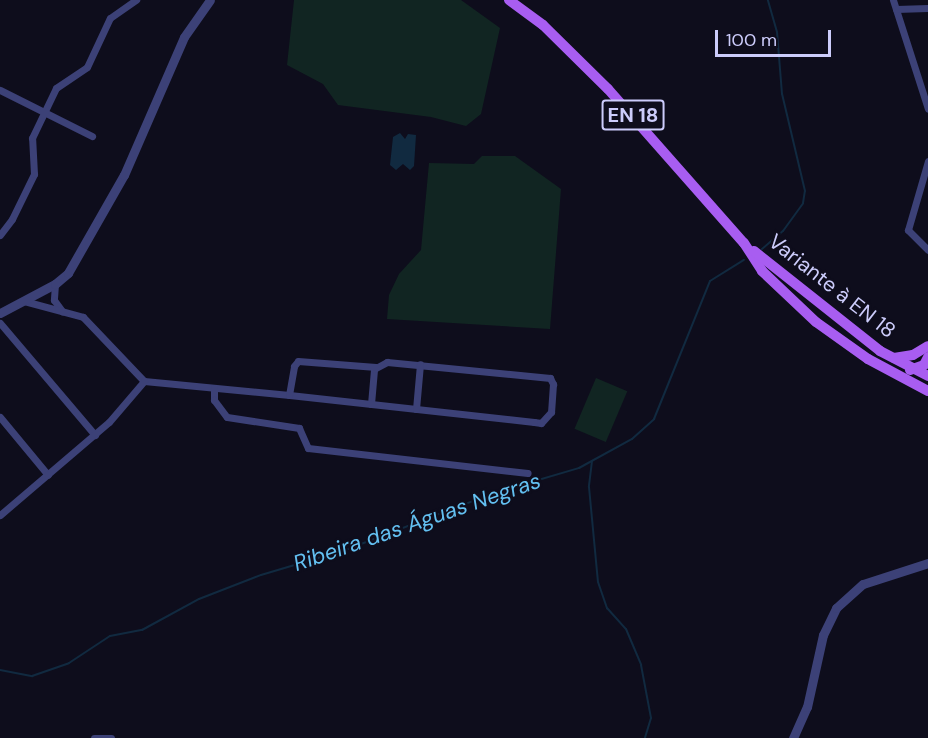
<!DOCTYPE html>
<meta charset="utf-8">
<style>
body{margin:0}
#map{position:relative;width:928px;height:738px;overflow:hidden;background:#0e0d1c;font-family:"DM Sans",sans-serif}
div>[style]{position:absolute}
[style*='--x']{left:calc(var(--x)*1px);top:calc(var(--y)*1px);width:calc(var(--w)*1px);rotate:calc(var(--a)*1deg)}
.green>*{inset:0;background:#112522;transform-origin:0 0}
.water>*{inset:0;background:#112a40}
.stream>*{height:2px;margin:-1px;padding:0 1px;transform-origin:1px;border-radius:1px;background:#112a40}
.minor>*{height:7px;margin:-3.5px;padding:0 3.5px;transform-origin:3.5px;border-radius:3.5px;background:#3c4177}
.tertiary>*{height:9px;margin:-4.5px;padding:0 4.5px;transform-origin:4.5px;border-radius:4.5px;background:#3c4177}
.primary>*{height:10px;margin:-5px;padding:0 5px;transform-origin:5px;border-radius:5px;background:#a85df1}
span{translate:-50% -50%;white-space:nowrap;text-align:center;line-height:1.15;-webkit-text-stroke:5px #0e0d1c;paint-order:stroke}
.shield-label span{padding:2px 4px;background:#0e0d1c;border:2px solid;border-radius:4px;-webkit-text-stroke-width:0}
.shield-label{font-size:20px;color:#ccccfb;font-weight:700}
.street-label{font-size:21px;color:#ccccfb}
.water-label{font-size:22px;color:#63c0f1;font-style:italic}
.scale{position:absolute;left:715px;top:30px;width:116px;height:27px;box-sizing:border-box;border:3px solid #ccccfb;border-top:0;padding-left:8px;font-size:18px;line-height:21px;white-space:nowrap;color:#ccccfb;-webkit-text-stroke:4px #0e0d1c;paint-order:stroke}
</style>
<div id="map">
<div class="green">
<i style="clip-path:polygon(294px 0,461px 0,500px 28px,481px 114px,466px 126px,431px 117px,338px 105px,323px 84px,287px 65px)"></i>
<i style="clip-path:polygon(482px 156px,515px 156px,561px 189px,550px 329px,387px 319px,389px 295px,399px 274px,421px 250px,429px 163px,474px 164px)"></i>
<i style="left:596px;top:378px;width:34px;height:55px;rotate:23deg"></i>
</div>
<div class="water">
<i style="clip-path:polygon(400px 133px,405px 139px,408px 134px,416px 135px,414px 166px,410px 170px,403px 164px,396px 170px,390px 165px,393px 137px)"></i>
</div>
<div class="stream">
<i style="--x:762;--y:249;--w:28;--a:-41"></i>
<i style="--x:783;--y:231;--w:34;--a:-54"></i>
<i style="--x:803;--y:203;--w:12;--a:-81"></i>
<i style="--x:805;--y:191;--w:100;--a:-103.3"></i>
<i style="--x:782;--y:94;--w:62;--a:-94.6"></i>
<i style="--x:777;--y:32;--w:33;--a:-106"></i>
<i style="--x:592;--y:461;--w:26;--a:97"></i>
<i style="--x:589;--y:487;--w:95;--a:84.6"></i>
<i style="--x:598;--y:582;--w:28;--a:71"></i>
<i style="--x:607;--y:608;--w:28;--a:48"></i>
<i style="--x:626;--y:629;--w:39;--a:67"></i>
<i style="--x:641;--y:665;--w:54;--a:79.3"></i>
<i style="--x:651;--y:718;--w:21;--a:107"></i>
<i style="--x:0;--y:670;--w:33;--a:11"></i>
<i style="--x:32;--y:676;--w:39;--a:-19"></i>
<i style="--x:69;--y:663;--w:49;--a:-33.4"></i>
<i style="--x:110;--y:636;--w:33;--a:-11"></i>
<i style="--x:142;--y:630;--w:65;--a:-28.5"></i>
<i style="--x:199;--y:599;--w:66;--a:-21.2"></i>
<i style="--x:261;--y:575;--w:91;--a:-16.6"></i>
<i style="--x:348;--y:549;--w:156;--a:-21"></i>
<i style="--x:494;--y:493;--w:89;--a:-16.4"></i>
<i style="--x:579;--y:468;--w:60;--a:-28.7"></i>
<i style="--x:632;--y:439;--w:30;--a:-42"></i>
<i style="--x:654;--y:419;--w:149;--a:-67.9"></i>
<i style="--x:710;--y:281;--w:40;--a:-32"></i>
</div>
<div class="minor">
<i style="--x:893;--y:0;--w:114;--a:72.2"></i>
<i style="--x:896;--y:9;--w:32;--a:-2"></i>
<i style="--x:0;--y:90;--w:103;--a:26.6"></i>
<i style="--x:928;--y:161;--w:72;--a:106.2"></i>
<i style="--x:908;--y:230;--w:28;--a:45"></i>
<i style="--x:0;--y:235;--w:20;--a:-53"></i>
<i style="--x:12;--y:219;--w:50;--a:-63.9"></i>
<i style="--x:34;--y:174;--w:36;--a:-93"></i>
<i style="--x:32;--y:138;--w:55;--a:-64.4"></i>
<i style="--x:56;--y:88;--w:37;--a:-34"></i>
<i style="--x:87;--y:67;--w:54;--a:-64.9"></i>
<i style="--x:110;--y:18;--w:32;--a:-35"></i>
<i style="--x:55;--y:284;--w:16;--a:94"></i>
<i style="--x:54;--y:300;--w:14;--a:54"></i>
<i style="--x:24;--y:301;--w:61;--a:15.2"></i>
<i style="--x:83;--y:317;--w:88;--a:46.4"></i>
<i style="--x:144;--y:381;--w:146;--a:5.5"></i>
<i style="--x:0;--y:323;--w:147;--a:49.7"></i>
<i style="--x:214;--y:388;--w:12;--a:90"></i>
<i style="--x:214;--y:400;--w:21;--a:53"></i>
<i style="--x:227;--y:417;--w:73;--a:8.7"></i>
<i style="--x:299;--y:428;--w:22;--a:66"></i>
<i style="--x:308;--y:448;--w:221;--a:6.5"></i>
<i style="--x:371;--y:404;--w:35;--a:-85"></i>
<i style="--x:374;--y:369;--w:15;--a:-28"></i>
<i style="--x:387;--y:362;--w:164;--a:5.6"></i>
<i style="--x:550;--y:378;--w:7;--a:63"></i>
<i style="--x:553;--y:384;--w:28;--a:94"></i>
<i style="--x:551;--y:412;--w:15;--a:132"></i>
<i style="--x:541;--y:423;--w:7;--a:-172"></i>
<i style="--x:534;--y:422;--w:246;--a:-173.7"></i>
<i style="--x:289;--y:395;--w:29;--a:-80"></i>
<i style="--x:294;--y:366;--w:6;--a:-51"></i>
<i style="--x:298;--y:361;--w:78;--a:4.4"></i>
<i style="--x:416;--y:409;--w:45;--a:-84.9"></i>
<i style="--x:0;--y:417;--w:75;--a:50.4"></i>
<i style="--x:0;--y:515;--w:143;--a:-40.5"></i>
<i style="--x:109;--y:422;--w:54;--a:-49.5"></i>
<i style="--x:94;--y:738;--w:17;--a:0"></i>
</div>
<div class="tertiary">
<i style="--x:0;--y:313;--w:62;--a:-27.8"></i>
<i style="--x:55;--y:284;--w:17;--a:-40"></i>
<i style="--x:68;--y:273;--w:113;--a:-60.3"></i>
<i style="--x:124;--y:175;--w:150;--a:-66.5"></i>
<i style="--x:184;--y:37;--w:45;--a:-54.9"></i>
<i style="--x:793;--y:738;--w:34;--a:-66"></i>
<i style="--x:807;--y:707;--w:74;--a:-77.5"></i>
<i style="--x:823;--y:635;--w:30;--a:-64"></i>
<i style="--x:836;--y:608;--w:36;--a:-42"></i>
<i style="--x:863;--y:584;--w:68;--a:-17.9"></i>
</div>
<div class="primary">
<i style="--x:509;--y:0;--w:42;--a:36.3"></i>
<i style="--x:543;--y:25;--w:91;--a:44.6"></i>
<i style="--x:608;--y:89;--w:205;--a:48.6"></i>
<i style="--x:744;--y:243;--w:33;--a:57"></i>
<i style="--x:762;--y:271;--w:74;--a:43.4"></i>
<i style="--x:816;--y:322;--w:64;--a:35.4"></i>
<i style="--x:868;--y:359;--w:68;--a:28.1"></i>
<i style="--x:754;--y:251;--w:161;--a:38.4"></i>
<i style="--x:880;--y:351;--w:54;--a:27.5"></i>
<i style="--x:894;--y:358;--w:19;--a:-9"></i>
<i style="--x:913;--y:355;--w:17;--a:-31"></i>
<i style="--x:910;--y:370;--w:15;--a:-20"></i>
<i style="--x:924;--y:365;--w:9;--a:-63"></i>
</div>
<div class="shield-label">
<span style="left:633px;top:115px">EN 18</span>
</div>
<div class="street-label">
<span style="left:832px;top:286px;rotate:38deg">Variante à EN 18</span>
</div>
<div class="water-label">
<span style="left:417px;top:522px;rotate:-19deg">Ribeira das Águas Negras</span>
</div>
<div class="scale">100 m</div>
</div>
